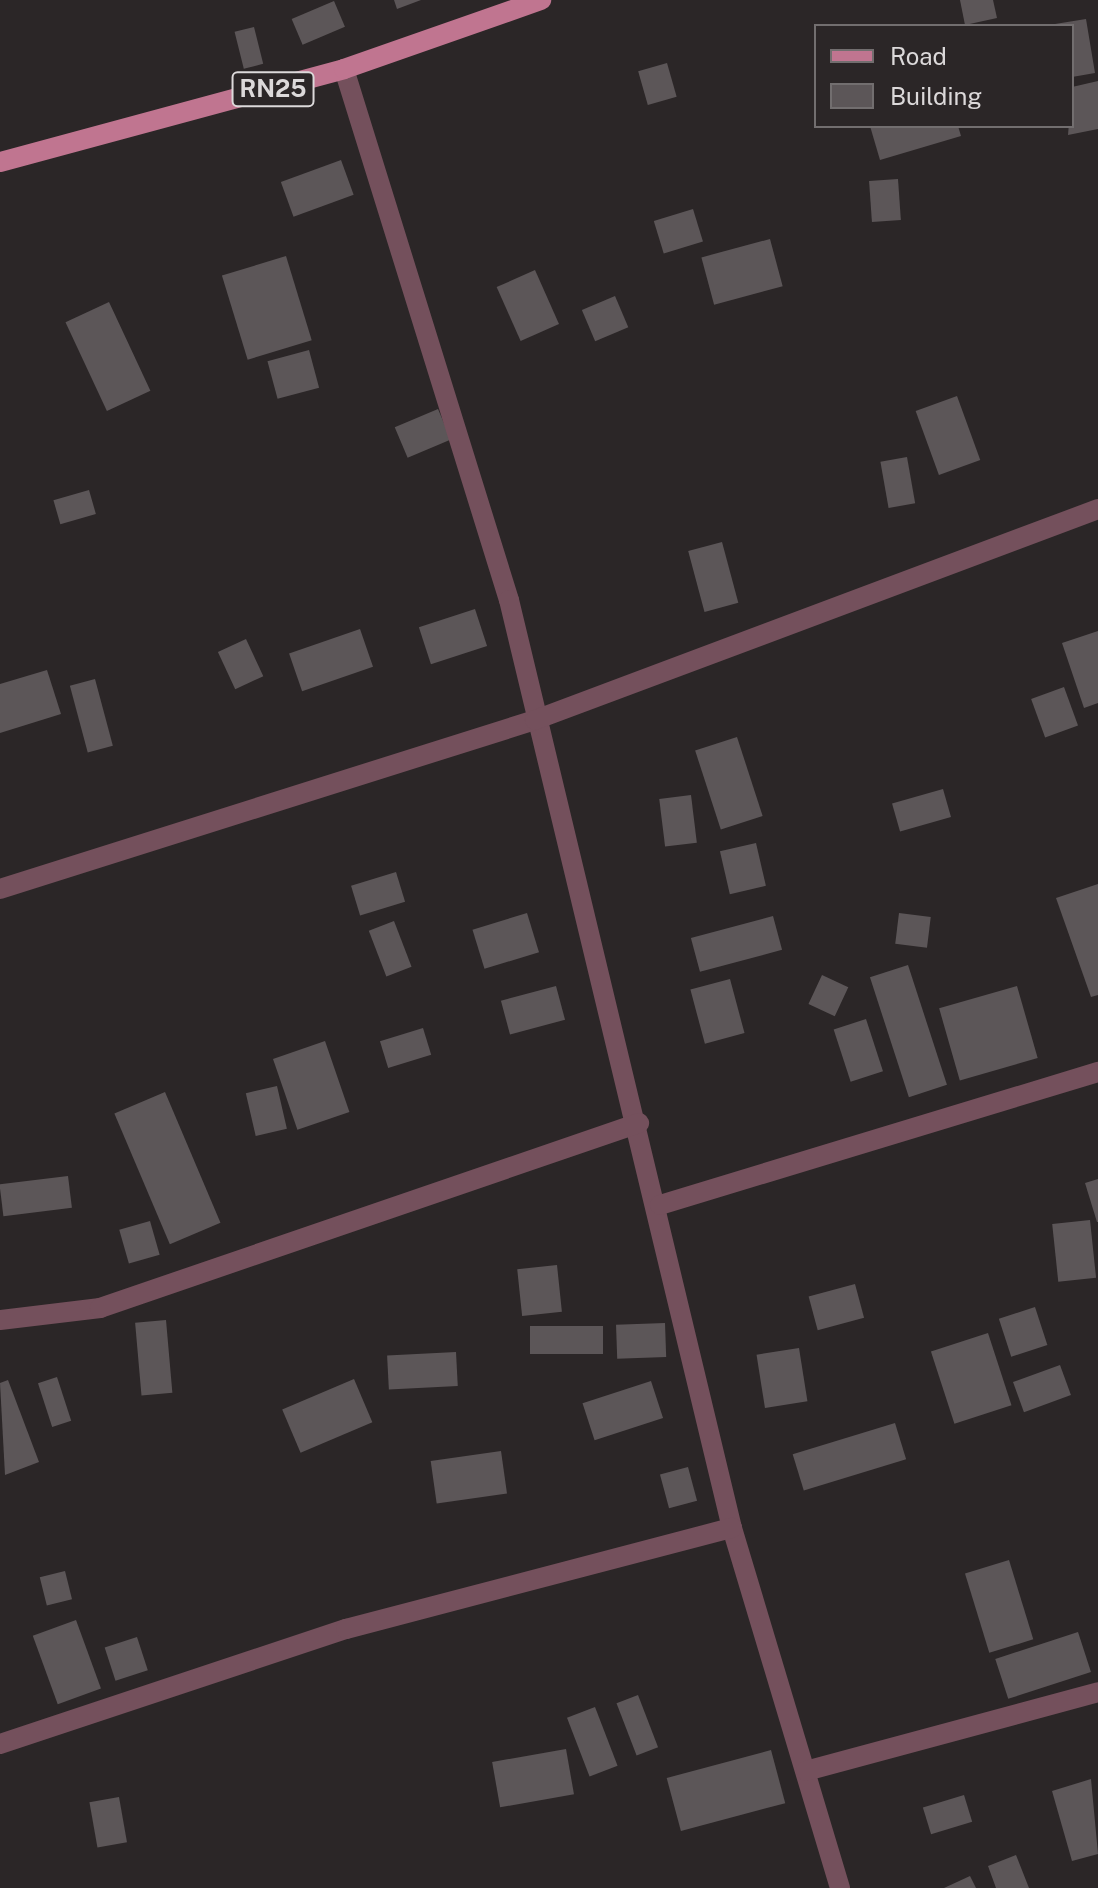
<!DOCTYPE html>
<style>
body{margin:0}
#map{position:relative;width:1098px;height:1888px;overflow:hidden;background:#2b2627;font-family:"Public Sans",sans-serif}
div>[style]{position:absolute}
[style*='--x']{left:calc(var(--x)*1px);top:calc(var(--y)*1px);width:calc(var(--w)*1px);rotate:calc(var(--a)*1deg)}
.building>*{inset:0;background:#5c5658;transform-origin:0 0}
.minor>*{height:20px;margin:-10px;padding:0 10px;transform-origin:10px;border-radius:10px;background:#74505c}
.major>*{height:20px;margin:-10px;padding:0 10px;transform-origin:10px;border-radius:10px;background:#c07590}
span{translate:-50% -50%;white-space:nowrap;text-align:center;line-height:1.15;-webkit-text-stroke:6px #2b2627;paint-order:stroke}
.shield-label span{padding:2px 6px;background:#2b2627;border:2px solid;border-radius:6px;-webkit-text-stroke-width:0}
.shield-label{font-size:24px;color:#dcd9da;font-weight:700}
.legend{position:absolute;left:814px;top:24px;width:260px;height:104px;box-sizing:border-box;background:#2b2627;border:2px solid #726e6f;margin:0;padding:10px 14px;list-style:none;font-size:24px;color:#dcd9da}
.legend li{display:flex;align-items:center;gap:16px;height:40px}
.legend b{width:40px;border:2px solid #726e6f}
</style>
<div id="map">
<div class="building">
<i style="clip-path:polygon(394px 0,421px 0,397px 9px)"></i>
<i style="clip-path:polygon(960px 0,993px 0,997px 18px,965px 25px)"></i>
<i style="left:334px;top:1px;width:28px;height:46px;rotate:67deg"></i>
<i style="clip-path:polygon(1086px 19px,1095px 73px,1072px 77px,1072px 26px,1055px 24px)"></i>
<i style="left:254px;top:27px;width:38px;height:20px;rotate:76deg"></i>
<i style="left:667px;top:63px;width:35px;height:30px;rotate:74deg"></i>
<i style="clip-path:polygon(1098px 81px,1098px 129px,1068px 135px,1072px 87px)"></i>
<i style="clip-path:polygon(870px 126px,958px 126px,961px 136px,880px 160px)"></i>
<i style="left:341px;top:160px;width:37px;height:64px;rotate:70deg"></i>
<i style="left:898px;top:179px;width:41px;height:29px;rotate:86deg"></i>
<i style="left:693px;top:209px;width:34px;height:41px;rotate:73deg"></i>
<i style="left:770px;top:239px;width:49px;height:71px;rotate:75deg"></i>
<i style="left:286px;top:256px;width:88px;height:67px;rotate:73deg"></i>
<i style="left:535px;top:270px;width:59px;height:42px;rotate:66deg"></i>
<i style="left:615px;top:296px;width:34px;height:36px;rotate:67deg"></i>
<i style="left:109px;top:302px;width:98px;height:48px;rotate:65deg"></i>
<i style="left:309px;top:350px;width:39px;height:43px;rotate:75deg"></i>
<i style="left:957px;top:396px;width:68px;height:44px;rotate:70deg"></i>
<i style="left:438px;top:409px;width:33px;height:47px;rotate:67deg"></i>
<i style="left:907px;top:457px;width:47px;height:27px;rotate:80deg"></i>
<i style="left:89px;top:490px;width:25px;height:37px;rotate:74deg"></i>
<i style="left:722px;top:542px;width:63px;height:35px;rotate:75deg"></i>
<i style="left:475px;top:609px;width:39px;height:59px;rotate:72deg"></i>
<i style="left:360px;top:629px;width:40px;height:75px;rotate:71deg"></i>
<i style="clip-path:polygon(1098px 631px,1098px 703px,1084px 708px,1062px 643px)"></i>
<i style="left:246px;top:639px;width:41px;height:31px;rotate:65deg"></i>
<i style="clip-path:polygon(47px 670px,61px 714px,0 733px,0 684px)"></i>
<i style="left:95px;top:679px;width:69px;height:26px;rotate:75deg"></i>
<i style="left:1064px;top:687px;width:41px;height:35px;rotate:70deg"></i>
<i style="left:737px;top:737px;width:83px;height:44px;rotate:72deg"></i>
<i style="left:943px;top:789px;width:29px;height:53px;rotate:74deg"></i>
<i style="left:691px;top:795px;width:48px;height:32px;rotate:83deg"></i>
<i style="left:756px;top:843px;width:44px;height:37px;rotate:77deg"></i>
<i style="left:396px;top:872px;width:31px;height:47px;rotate:73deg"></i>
<i style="clip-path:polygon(1098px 884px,1098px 995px,1091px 997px,1056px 898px)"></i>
<i style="left:527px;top:913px;width:41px;height:57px;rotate:73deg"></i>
<i style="left:899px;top:913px;width:32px;height:31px;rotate:7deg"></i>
<i style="left:773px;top:916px;width:35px;height:85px;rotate:75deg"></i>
<i style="left:394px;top:921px;width:49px;height:27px;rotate:69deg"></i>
<i style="left:908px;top:965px;width:126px;height:40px;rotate:72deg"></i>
<i style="left:822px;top:975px;width:29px;height:32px;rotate:25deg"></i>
<i style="left:730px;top:979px;width:56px;height:41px;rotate:75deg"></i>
<i style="left:556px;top:986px;width:35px;height:57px;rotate:75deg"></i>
<i style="left:1017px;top:986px;width:75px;height:81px;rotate:74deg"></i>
<i style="left:866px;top:1019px;width:55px;height:34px;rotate:72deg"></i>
<i style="left:423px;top:1028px;width:28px;height:45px;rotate:73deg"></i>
<i style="left:325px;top:1041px;width:75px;height:55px;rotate:71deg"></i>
<i style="left:277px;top:1086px;width:44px;height:32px;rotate:77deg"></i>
<i style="left:165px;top:1092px;width:142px;height:55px;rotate:67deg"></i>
<i style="left:68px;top:1176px;width:32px;height:69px;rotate:83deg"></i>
<i style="clip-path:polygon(1098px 1179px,1098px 1222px,1097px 1222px,1085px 1183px)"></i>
<i style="left:1090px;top:1220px;width:58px;height:38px;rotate:84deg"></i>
<i style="left:150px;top:1221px;width:35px;height:32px;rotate:74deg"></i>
<i style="left:557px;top:1265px;width:47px;height:40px;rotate:84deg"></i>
<i style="left:855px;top:1284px;width:35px;height:48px;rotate:75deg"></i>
<i style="left:1035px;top:1307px;width:40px;height:38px;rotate:72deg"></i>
<i style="left:166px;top:1320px;width:73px;height:31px;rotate:85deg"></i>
<i style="left:665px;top:1323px;width:34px;height:49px;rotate:88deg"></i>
<i style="left:530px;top:1326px;width:73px;height:28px"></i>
<i style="left:988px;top:1333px;width:76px;height:60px;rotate:72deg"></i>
<i style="left:799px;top:1348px;width:54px;height:43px;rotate:81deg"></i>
<i style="left:456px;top:1352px;width:34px;height:69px;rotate:87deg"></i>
<i style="left:1060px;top:1365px;width:32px;height:50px;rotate:70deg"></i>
<i style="left:57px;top:1377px;width:46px;height:20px;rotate:72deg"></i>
<i style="left:354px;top:1379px;width:47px;height:78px;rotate:67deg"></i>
<i style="clip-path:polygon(8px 1380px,39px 1462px,5px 1475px,0 1383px)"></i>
<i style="left:651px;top:1381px;width:39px;height:72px;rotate:72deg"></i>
<i style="left:895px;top:1423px;width:38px;height:107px;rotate:73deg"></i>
<i style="left:501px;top:1451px;width:43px;height:71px;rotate:82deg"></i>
<i style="left:688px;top:1467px;width:35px;height:29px;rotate:75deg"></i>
<i style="left:1009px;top:1560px;width:83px;height:46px;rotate:73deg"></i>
<i style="left:65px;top:1571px;width:29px;height:26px;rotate:76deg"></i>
<i style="left:76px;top:1620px;width:73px;height:46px;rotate:70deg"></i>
<i style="left:1078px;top:1632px;width:42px;height:87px;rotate:72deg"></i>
<i style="left:137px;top:1637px;width:35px;height:34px;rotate:72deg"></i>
<i style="left:638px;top:1695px;width:56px;height:23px;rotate:69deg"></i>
<i style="left:595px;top:1707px;width:63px;height:30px;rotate:69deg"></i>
<i style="left:566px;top:1749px;width:46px;height:75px;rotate:80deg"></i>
<i style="left:771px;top:1750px;width:55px;height:108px;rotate:75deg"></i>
<i style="clip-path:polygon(1091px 1779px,1098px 1854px,1072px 1861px,1052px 1791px)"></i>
<i style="left:964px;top:1795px;width:28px;height:43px;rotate:73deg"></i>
<i style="left:119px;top:1797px;width:46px;height:30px;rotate:80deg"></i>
<i style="clip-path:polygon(1016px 1855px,1029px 1888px,996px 1888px,988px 1866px)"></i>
<i style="clip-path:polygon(970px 1876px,976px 1888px,944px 1888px)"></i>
</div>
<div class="minor">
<i style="--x:344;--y:69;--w:556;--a:72.74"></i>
<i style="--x:509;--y:600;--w:954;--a:76.49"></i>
<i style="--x:732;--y:1528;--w:376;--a:73.3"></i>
<i style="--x:0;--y:889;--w:561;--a:-17.53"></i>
<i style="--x:535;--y:720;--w:601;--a:-20.54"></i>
<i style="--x:660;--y:1205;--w:458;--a:-16.9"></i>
<i style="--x:0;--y:1320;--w:101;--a:-6.8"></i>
<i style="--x:100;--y:1308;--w:570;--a:-18.94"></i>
<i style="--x:0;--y:1744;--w:365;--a:-18.4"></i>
<i style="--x:346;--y:1629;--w:399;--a:-14.7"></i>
<i style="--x:806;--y:1771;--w:302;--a:-15.1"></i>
</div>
<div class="major">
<i style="--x:0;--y:162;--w:356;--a:-15.1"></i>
<i style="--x:344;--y:69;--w:209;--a:-19.3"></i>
</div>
<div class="shield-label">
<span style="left:273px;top:89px">RN25</span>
</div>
<ul class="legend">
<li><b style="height:10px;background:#c07590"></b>Road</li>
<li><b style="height:22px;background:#5c5658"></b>Building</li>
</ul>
</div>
